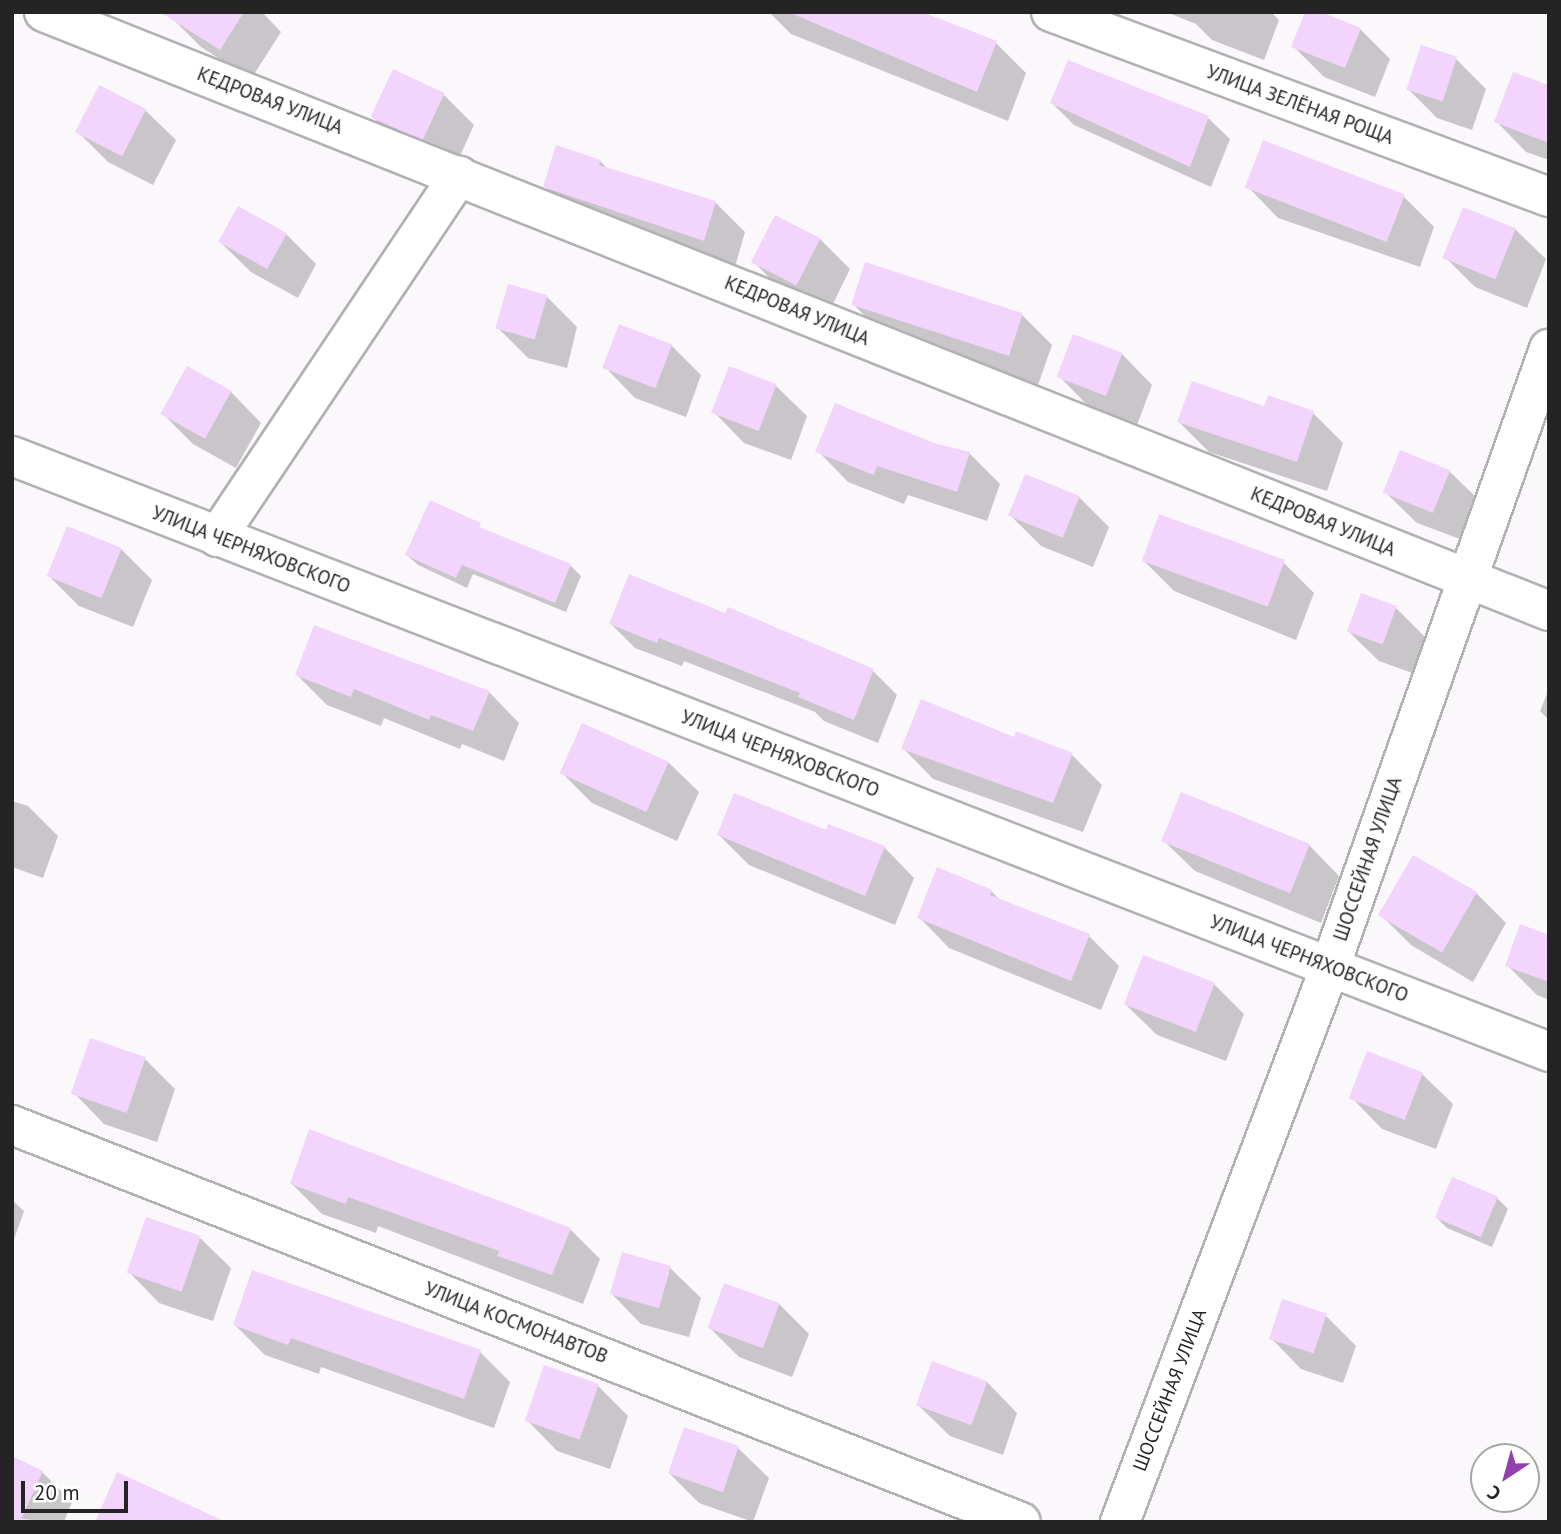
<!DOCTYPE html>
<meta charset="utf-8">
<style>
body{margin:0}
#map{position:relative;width:1561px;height:1534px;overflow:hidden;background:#fbf8fc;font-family:"PT Sans",sans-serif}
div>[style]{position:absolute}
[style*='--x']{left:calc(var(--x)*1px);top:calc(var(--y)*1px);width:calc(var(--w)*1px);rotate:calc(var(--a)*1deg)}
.shadow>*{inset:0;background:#0003}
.building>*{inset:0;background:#f2d4fd;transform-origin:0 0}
.roads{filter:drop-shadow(2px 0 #b3b0b4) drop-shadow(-2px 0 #b3b0b4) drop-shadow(0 2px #b3b0b4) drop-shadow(0 -2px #b3b0b4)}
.minor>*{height:38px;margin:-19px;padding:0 19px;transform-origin:19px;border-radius:19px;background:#fff}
span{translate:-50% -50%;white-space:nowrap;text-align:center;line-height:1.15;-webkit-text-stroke:5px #fff;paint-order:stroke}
.street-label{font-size:19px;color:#252425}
.frame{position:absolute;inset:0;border:14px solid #252425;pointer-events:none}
.north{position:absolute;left:1470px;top:1443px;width:70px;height:70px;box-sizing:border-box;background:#fff;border:2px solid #a8a7a8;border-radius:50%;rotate:216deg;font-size:19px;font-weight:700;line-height:28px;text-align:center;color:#252425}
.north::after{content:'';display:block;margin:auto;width:24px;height:32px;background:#933fad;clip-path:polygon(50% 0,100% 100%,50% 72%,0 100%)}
.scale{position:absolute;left:21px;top:1481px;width:107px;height:32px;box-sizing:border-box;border:4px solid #252425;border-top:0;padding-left:9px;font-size:21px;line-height:24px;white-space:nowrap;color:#252425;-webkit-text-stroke:5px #fff;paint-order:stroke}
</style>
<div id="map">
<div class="shadow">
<i style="clip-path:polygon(174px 12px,262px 12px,281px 32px,251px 79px,201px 47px,171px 17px)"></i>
<i style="clip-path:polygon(769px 12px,919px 12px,996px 43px,1026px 73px,1008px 121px,791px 34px)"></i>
<i style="clip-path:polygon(1166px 12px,1271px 12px,1279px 20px,1264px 60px,1212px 40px,1196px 24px)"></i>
<i style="clip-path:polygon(1360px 29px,1390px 59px,1375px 97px,1324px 77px,1293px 46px)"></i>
<i style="clip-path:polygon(1456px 59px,1486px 89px,1472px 130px,1437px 118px,1407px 88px)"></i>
<i style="clip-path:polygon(1549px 87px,1549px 160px,1526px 152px,1496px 121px)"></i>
<i style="clip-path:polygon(444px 95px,474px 125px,454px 169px,403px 147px,373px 117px)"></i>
<i style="clip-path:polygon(1052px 103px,1208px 118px,1230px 139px,1211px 187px,1074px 125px)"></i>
<i style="clip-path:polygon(145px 110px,176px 140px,153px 185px,108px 162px,78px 132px)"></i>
<i style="clip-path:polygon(600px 161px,608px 169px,715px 202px,745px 232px,734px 270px,575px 217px,545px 186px)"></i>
<i style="clip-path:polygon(1248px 187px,1404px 197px,1434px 227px,1420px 267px,1278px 218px)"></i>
<i style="clip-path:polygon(1515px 229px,1546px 259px,1527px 308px,1475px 287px,1445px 257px)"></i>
<i style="clip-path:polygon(286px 234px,316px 264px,298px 298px,251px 272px,220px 242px)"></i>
<i style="clip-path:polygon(820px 239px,850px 269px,828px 314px,784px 293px,754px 262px)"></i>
<i style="clip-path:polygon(546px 296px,577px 327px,567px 368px,528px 358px,498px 328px)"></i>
<i style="clip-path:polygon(853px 304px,1022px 315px,1052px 345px,1037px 388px,883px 334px)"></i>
<i style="clip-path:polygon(671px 345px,701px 375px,686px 417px,635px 398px,605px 367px)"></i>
<i style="clip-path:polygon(1122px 354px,1152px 385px,1137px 425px,1089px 407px,1059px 376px)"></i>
<i style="clip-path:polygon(730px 368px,776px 386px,807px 416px,791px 460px,744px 443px,714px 412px)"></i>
<i style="clip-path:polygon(231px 392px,261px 423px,236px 468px,193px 444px,163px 414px)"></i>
<i style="clip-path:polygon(1265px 408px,1313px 413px,1343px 443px,1327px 491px,1209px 452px,1179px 422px)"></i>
<i style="clip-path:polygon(933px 444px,969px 453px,1000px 484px,987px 521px,908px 495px,904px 504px,848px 482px,818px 451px)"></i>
<i style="clip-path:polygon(1449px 471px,1480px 501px,1465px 541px,1417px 523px,1386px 493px)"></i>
<i style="clip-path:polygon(1079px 497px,1109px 527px,1093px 567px,1041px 546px,1011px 516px)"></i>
<i style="clip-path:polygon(431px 502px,488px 533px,570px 565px,581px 576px,566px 612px,473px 574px,467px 588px,418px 565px,407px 555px)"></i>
<i style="clip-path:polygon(121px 549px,152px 580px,133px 627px,79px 606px,48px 575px)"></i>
<i style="clip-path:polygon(1144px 561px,1284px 563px,1314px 593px,1296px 640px,1174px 591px)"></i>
<i style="clip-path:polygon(1396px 608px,1426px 638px,1412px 673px,1379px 661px,1348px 631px)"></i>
<i style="clip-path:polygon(729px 609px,873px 671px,897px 695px,878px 743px,824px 721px,815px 712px,684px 661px,682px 666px,635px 648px,611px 624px,726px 615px)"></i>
<i style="clip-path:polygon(297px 675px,489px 692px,519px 723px,504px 761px,462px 744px,460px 749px,384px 718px,381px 726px,327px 705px)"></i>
<i style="clip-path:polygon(1549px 689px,1549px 720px,1540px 711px)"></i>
<i style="clip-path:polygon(903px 748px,1072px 755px,1102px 785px,1083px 832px,933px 779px)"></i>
<i style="clip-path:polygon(668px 762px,699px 792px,677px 841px,592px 803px,562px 773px)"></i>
<i style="clip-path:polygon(12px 801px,28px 806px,58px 836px,43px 878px,12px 867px)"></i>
<i style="clip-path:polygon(827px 832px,884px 847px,914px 878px,895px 925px,749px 865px,719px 835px)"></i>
<i style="clip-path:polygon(1164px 841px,1309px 845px,1339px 876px,1321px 923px,1195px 871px)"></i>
<i style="clip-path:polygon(991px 891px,1002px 902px,1089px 936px,1119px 966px,1101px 1010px,949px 948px,919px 917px)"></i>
<i style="clip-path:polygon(1476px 893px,1506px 923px,1473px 982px,1411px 945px,1381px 915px)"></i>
<i style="clip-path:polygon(1549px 937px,1549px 1000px,1537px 995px,1507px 965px)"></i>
<i style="clip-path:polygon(1214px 984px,1244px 1014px,1226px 1061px,1157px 1035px,1126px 1005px)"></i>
<i style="clip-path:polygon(1368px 1053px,1422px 1074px,1453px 1104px,1436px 1149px,1382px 1129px,1352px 1098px)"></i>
<i style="clip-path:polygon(145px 1059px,175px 1089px,157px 1142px,104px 1124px,74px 1093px)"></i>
<i style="clip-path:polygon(292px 1184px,570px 1229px,600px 1259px,583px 1304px,378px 1226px,376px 1233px,322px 1214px)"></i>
<i style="clip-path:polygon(1497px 1198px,1508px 1209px,1492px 1247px,1447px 1228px,1437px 1218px)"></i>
<i style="clip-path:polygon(12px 1200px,24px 1211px,12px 1245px)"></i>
<i style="clip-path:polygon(200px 1238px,231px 1268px,213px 1321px,159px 1303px,129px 1272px)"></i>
<i style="clip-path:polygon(623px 1254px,670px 1268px,701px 1298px,689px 1337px,641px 1324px,611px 1293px)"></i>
<i style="clip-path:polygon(725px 1286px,779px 1304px,809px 1334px,792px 1377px,739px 1357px,709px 1327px)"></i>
<i style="clip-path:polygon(1326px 1316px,1356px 1346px,1343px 1383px,1301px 1369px,1271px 1338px)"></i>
<i style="clip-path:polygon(235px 1325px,480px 1352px,510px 1382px,494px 1428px,321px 1367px,319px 1374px,265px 1355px)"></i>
<i style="clip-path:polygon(987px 1382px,1017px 1413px,1003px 1455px,950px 1436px,919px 1406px)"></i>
<i style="clip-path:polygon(598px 1386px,628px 1416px,610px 1469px,557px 1451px,527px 1420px)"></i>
<i style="clip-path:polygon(738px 1448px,769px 1478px,753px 1522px,699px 1503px,669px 1473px)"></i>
<i style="clip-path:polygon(42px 1472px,72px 1502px,64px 1522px,19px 1519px)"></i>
</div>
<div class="building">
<i style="clip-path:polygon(160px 12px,244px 12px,220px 50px)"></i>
<i style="clip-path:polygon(788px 12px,922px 12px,997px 41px,977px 92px)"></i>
<i style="clip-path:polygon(1305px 12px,1321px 12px,1361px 28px,1345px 68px,1291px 47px)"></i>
<i style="left:1421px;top:45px;width:38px;height:47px;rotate:18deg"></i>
<i style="clip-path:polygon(1068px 60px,1209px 116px,1190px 167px,1050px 103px)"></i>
<i style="left:393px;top:69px;width:57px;height:53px;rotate:25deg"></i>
<i style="clip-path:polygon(1513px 72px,1549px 85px,1549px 143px,1494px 122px)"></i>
<i style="left:99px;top:85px;width:53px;height:53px;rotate:27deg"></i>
<i style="left:1263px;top:140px;width:152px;height:51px;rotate:21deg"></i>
<i style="clip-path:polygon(556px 145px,601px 160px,599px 165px,716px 201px,704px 241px,543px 187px)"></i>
<i style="left:238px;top:206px;width:56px;height:41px;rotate:29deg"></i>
<i style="left:1463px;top:207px;width:57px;height:55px;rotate:22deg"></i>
<i style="left:775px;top:215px;width:51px;height:53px;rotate:27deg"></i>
<i style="left:865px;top:262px;width:166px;height:45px;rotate:18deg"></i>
<i style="left:508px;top:284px;width:41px;height:46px;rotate:16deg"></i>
<i style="left:619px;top:324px;width:57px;height:47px;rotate:21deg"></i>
<i style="left:1073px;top:334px;width:53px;height:46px;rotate:21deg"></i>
<i style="left:187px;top:366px;width:51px;height:55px;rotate:29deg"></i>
<i style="left:729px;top:366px;width:51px;height:50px;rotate:21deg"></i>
<i style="clip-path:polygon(1192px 381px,1264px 406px,1268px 395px,1314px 411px,1297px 462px,1177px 422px)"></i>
<i style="clip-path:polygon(835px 403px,934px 443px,970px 452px,957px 492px,877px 466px,874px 475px,815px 452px)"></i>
<i style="left:1400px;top:450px;width:54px;height:46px;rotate:22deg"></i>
<i style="left:1025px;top:474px;width:59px;height:45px;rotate:22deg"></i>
<i style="clip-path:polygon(430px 500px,481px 523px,479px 527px,571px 564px,555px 603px,462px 565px,456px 578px,405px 555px)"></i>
<i style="left:1159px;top:514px;width:134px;height:50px;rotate:20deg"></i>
<i style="left:67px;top:526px;width:59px;height:54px;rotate:22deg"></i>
<i style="clip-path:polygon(629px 574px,725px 613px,728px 607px,874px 669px,854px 720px,798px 697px,800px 693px,659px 638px,657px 643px,609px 624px)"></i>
<i style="left:1361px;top:593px;width:38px;height:41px;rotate:20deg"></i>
<i style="clip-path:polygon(314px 625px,490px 691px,473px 731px,431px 715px,429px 720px,354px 689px,351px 697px,295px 675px)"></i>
<i style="clip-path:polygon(921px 699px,1014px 737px,1016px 731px,1073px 753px,1053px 803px,901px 749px)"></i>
<i style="left:582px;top:723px;width:95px;height:55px;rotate:24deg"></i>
<i style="left:1181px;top:792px;width:139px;height:53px;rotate:22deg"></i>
<i style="clip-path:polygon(734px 793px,826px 830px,828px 824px,885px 846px,865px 896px,717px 835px)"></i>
<i style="left:1413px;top:855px;width:74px;height:70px;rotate:30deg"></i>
<i style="clip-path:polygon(937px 867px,992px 890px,990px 895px,1090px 934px,1071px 981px,917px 918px)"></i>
<i style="clip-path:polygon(1520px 924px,1549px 935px,1549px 982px,1505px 966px)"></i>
<i style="left:1143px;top:955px;width:77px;height:53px;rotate:21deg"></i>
<i style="left:90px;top:1038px;width:59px;height:59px;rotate:19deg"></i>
<i style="left:1367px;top:1051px;width:60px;height:51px;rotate:21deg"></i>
<i style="clip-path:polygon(309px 1129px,571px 1228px,552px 1275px,497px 1256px,499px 1251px,348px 1197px,346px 1204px,290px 1184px)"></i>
<i style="left:1452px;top:1177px;width:50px;height:44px;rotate:23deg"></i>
<i style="left:146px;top:1217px;width:58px;height:59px;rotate:19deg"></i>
<i style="left:622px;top:1252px;width:51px;height:44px;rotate:16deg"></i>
<i style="clip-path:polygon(252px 1270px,481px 1350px,464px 1399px,291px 1338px,288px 1345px,233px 1325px)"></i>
<i style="left:724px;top:1283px;width:59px;height:48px;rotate:20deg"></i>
<i style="left:1282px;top:1299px;width:47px;height:42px;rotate:18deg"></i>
<i style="left:932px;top:1361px;width:59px;height:47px;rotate:20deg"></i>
<i style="left:544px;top:1365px;width:58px;height:59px;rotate:19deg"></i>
<i style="left:684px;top:1427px;width:58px;height:49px;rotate:19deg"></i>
<i style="clip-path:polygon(12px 1456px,43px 1471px,20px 1522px,12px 1522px)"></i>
<i style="clip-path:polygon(117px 1472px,226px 1522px,95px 1522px)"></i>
</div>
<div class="roads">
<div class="minor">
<i style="--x:44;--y:12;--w:1620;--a:21.7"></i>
<i style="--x:1051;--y:12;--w:531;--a:20.38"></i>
<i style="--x:12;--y:456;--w:1649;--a:21.19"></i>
<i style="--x:217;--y:537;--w:435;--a:-56.2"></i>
<i style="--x:12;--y:1125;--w:1084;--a:21.48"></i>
<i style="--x:1120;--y:1522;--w:593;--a:-69.27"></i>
<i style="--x:1330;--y:967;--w:656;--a:-70.49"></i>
</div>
</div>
<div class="street-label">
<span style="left:270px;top:101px;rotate:21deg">КЕДРОВАЯ УЛИЦА</span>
<span style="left:1300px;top:105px;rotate:20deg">УЛИЦА ЗЕЛЁНАЯ РОЩА</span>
<span style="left:797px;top:311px;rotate:22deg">КЕДРОВАЯ УЛИЦА</span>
<span style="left:1323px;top:522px;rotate:22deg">КЕДРОВАЯ УЛИЦА</span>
<span style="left:251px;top:550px;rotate:21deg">УЛИЦА ЧЕРНЯХОВСКОГО</span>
<span style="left:780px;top:754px;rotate:21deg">УЛИЦА ЧЕРНЯХОВСКОГО</span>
<span style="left:1368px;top:859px;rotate:-71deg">ШОССЕЙНАЯ УЛИЦА</span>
<span style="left:1309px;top:959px;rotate:21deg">УЛИЦА ЧЕРНЯХОВСКОГО</span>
<span style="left:516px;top:1323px;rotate:21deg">УЛИЦА КОСМОНАВТОВ</span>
<span style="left:1170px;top:1390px;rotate:-69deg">ШОССЕЙНАЯ УЛИЦА</span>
</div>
<div class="frame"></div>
<div class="north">С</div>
<div class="scale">20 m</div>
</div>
